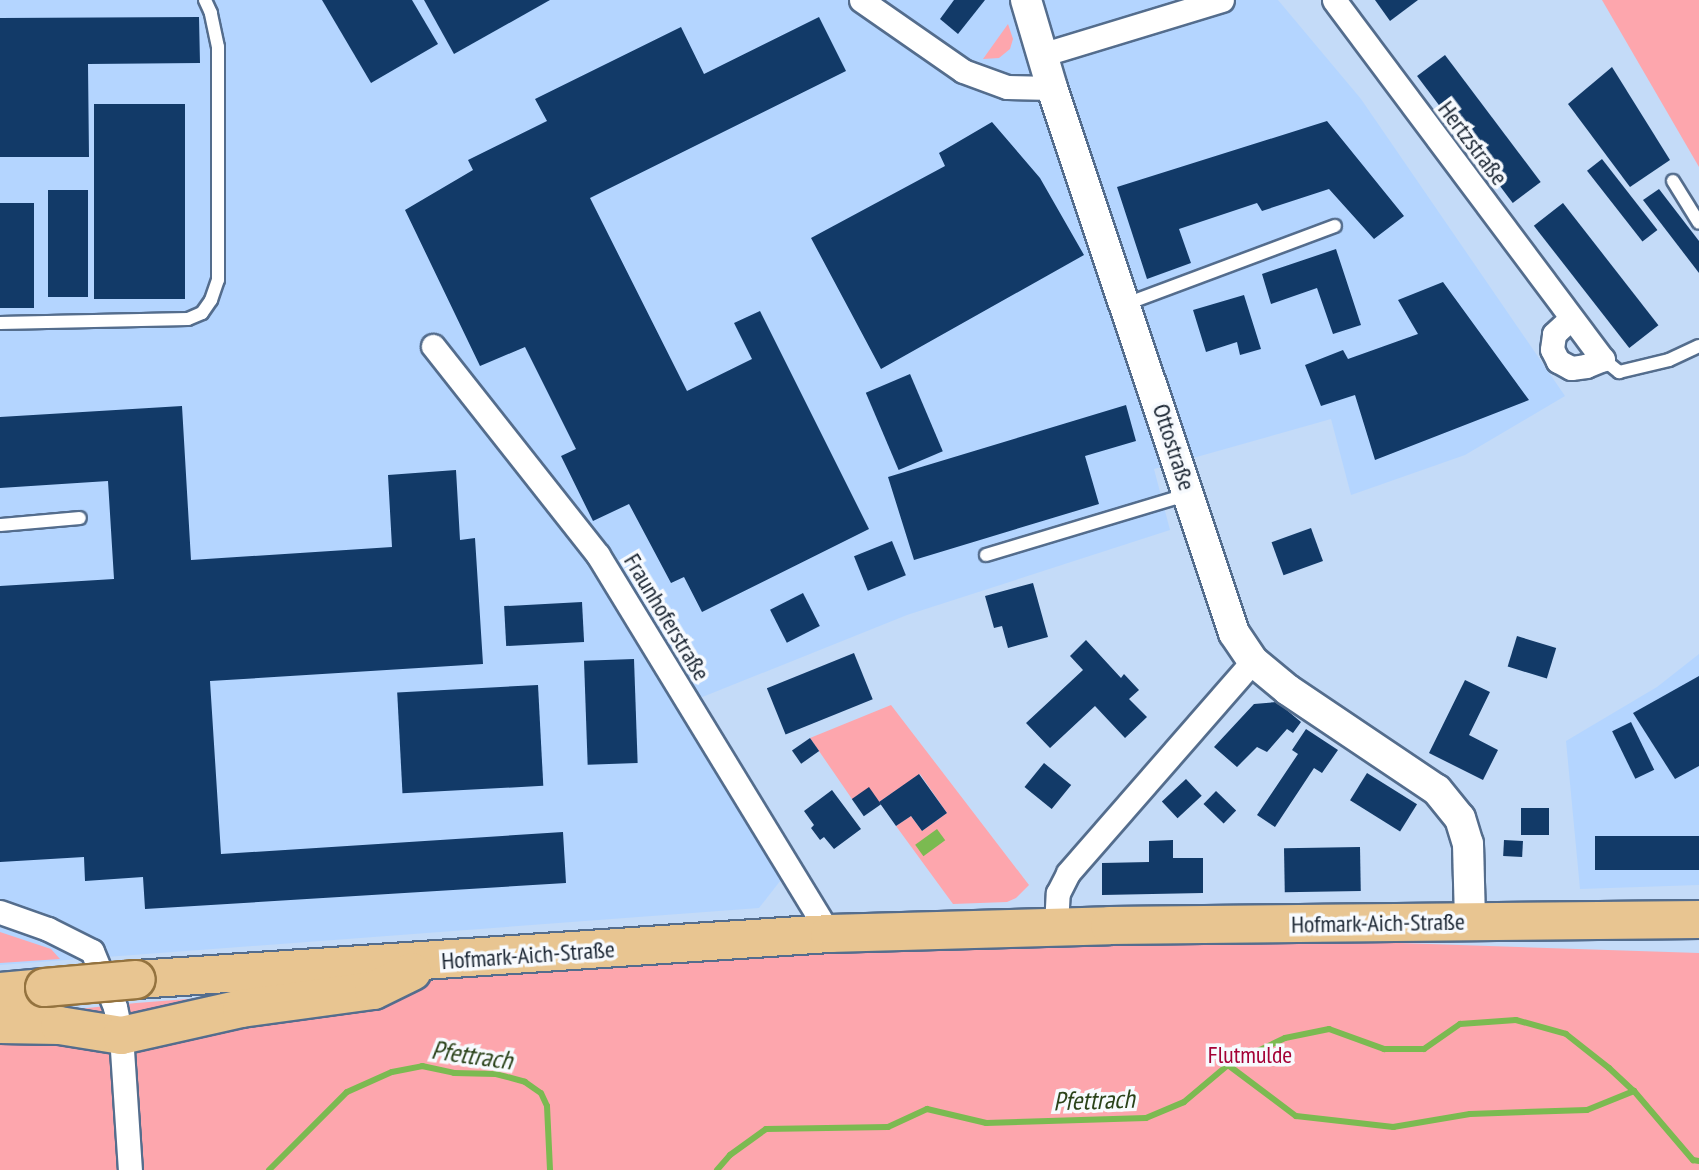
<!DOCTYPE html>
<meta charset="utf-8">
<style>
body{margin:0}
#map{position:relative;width:1699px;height:1170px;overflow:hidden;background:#c4dbf8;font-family:"PT Sans Narrow",sans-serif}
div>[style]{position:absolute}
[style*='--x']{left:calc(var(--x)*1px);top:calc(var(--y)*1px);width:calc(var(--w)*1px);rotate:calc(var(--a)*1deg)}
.built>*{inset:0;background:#b4d5ff}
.green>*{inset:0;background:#fda6ad}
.water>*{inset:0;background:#7bba51;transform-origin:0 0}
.stream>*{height:6px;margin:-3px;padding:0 3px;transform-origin:3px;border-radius:3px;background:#7bba51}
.building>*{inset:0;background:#123a68;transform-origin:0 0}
.roads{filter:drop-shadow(2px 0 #546d8d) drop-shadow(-2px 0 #546d8d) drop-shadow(0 2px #546d8d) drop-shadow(0 -2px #546d8d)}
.service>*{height:12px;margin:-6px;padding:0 6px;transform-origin:6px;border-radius:6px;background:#fff}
.minor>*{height:23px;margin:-11.5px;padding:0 11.5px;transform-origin:11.5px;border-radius:11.5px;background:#fff}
.tertiary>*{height:30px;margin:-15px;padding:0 15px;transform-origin:15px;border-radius:15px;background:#fff}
.primary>*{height:37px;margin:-18.5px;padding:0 18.5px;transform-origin:18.5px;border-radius:18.5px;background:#e8c591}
.bridges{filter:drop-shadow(2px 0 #94733f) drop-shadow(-2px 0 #94733f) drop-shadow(0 2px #94733f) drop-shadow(0 -2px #94733f)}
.primary-bridge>*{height:37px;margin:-18.5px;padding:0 18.5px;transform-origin:18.5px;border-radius:18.5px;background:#e8c591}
span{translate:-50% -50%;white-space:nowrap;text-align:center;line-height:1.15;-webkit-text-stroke:7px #f7fafe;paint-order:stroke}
.street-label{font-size:24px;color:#17222f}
.park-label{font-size:24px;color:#a40136}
.water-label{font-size:26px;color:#2a4219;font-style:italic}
</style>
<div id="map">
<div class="built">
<i style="clip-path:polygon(0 0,1278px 0,1361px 99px,1565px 396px,1465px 455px,1351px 495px,1331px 419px,1154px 469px,1170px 530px,907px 615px,680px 706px,784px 876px,759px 908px,0 965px)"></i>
<i style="clip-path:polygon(1699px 654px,1699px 885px,1580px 889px,1566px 741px,1657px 687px)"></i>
</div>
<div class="green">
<i style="clip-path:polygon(1602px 0,1699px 0,1699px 167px)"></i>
<i style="clip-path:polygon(1008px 24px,1013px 39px,1010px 49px,999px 58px,983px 59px)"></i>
<i style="clip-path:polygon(891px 705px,1029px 885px,1016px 898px,1007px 902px,953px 904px,896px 826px,911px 816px,922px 831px,947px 813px,920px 774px,879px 802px,852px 799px,810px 738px)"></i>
<i style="clip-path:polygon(0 932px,51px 949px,60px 959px,0 963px)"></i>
<i style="clip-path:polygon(1280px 939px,1699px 953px,1699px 1170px,0 1170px,0 1017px,136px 1003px,748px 956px,1041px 943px)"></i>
</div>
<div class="water">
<i style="left:937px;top:829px;width:14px;height:27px;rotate:54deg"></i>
</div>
<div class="stream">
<i style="--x:1228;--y:1065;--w:85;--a:36.9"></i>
<i style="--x:1296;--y:1116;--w:98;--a:6.5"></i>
<i style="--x:1393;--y:1127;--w:78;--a:-9.6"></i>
<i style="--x:1470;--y:1114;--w:117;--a:-2"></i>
<i style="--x:1587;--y:1110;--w:51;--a:-22"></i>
<i style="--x:269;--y:1170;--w:110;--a:-45"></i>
<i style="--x:347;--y:1092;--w:49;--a:-24"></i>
<i style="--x:392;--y:1072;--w:31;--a:-11"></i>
<i style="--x:422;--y:1066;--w:33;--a:12"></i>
<i style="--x:454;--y:1073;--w:42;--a:1.4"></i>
<i style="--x:496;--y:1074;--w:30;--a:15"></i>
<i style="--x:525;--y:1082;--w:19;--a:35"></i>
<i style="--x:541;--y:1093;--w:14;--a:65"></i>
<i style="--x:547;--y:1106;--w:64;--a:87.3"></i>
<i style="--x:717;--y:1170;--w:20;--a:-49"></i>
<i style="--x:730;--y:1155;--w:44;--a:-35.8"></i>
<i style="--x:766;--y:1129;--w:122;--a:-0.9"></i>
<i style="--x:888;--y:1127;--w:43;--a:-24.8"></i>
<i style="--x:927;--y:1109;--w:61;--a:13.3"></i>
<i style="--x:986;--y:1123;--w:160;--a:-1.8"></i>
<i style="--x:1146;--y:1118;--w:41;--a:-22.8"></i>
<i style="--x:1184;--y:1102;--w:57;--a:-40.1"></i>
<i style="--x:1228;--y:1065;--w:63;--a:-25.3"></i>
<i style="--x:1285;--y:1038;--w:45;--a:-11.6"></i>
<i style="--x:1329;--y:1029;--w:59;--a:20"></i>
<i style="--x:1384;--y:1049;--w:40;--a:0"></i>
<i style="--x:1424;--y:1049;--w:44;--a:-34.8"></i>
<i style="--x:1460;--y:1024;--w:56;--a:-4.1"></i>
<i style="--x:1516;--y:1020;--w:52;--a:15.6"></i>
<i style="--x:1566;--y:1034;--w:55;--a:38.3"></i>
<i style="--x:1609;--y:1068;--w:34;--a:43"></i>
<i style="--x:1634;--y:1091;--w:91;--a:49.5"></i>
<i style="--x:1693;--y:1160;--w:6;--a:9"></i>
</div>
<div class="building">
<i style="clip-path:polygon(322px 0,412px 0,438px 44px,371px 83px)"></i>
<i style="clip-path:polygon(424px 0,550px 0,454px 54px)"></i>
<i style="clip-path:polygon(954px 0,985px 0,958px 34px,940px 19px)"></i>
<i style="clip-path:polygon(1375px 0,1418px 0,1390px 21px)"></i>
<i style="clip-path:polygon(199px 17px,200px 63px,88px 64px,89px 157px,0 157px,0 18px)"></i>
<i style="clip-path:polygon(819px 17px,846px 71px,590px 198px,687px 391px,752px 359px,734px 323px,760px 311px,869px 529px,702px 612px,684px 577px,671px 583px,629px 504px,593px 521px,561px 456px,576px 449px,525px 347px,480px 366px,405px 210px,473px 170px,468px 160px,547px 121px,535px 99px,681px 27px,704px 74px)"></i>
<i style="left:1445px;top:55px;width:159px;height:35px;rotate:53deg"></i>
<i style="clip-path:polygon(1612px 67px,1670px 160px,1630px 187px,1568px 104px)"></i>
<i style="left:94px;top:104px;width:91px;height:195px"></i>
<i style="clip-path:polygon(1327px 121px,1404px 216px,1374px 239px,1329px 189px,1262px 211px,1257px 203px,1179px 229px,1191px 263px,1147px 279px,1117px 187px)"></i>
<i style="clip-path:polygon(992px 122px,1040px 178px,1084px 255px,881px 369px,811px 238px,945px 166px,939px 153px)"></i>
<i style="left:1602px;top:159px;width:90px;height:19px;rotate:52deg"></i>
<i style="clip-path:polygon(1659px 189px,1699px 241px,1699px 273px,1643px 200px)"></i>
<i style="left:48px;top:190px;width:40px;height:107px"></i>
<i style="left:0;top:203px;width:34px;height:105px"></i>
<i style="left:1563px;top:203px;width:155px;height:37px;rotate:52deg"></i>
<i style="clip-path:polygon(1336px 249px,1361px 325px,1333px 334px,1317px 288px,1271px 304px,1262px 274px)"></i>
<i style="clip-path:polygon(1443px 282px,1529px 400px,1375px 460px,1355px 395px,1321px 406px,1305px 365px,1343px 350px,1348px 359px,1418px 334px,1398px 300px)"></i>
<i style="clip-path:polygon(1244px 295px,1261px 349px,1240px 355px,1237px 342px,1206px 352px,1193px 310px)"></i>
<i style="left:910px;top:374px;width:84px;height:48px;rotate:67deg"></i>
<i style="clip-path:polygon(1126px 405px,1136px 441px,1085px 456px,1099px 504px,914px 560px,888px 477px)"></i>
<i style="clip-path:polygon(182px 406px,191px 560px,392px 547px,388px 475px,456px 470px,460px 540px,475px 538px,483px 664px,210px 681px,221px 854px,563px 832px,566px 883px,145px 909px,143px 877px,85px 881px,84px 857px,0 862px,0 586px,114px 579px,108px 481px,0 488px,0 417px)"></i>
<i style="left:1311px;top:528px;width:35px;height:42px;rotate:70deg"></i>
<i style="left:892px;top:541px;width:37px;height:41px;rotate:68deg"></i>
<i style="clip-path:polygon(1033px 583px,1048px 637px,1008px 648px,1002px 626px,994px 628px,985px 596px)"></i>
<i style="left:803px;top:593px;width:37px;height:37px;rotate:63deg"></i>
<i style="left:582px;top:602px;width:40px;height:78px;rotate:87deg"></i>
<i style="left:1517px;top:636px;width:41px;height:32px;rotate:17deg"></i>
<i style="clip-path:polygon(1086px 640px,1121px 678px,1124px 674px,1139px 690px,1129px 699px,1147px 717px,1125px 738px,1095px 706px,1050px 748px,1026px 723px,1083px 670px,1070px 656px)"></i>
<i style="left:854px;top:653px;width:50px;height:94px;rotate:68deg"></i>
<i style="left:634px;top:659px;width:104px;height:50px;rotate:88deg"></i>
<i style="clip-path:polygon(1699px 676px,1699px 766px,1675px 779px,1633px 713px)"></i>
<i style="clip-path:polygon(1465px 680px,1490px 692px,1469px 735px,1498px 750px,1483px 780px,1429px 753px)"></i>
<i style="left:538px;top:685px;width:101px;height:141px;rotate:87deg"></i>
<i style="clip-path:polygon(1277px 702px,1301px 722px,1293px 733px,1287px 729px,1267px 752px,1257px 747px,1237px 767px,1214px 747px,1254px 704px)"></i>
<i style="left:1631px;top:722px;width:53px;height:21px;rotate:64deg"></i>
<i style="clip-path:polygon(1306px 729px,1338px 750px,1322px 773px,1314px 768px,1275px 827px,1257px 815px,1298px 754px,1292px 750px)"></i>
<i style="left:810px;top:738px;width:16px;height:22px;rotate:55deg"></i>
<i style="left:1044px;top:763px;width:35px;height:31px;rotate:39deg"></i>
<i style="left:1367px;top:773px;width:59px;height:32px;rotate:32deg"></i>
<i style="clip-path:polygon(919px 774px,947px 813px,922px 831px,911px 816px,896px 826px,879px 802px)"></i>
<i style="left:1186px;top:779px;width:23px;height:33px;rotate:47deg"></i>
<i style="left:869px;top:787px;width:21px;height:21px;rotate:55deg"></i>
<i style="clip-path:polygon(832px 790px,861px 829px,834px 849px,824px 837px,820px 840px,811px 828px,814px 825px,804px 811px)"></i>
<i style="left:1216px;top:791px;width:28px;height:18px;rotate:44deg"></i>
<i style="left:1549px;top:808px;width:27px;height:28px;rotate:90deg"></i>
<i style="left:1595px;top:836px;width:104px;height:34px"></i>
<i style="clip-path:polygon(1173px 840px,1173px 858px,1203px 858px,1203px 893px,1102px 895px,1102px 863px,1149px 862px,1149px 841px)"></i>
<i style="left:1504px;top:840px;width:19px;height:16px;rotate:3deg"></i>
<i style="left:1360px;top:847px;width:44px;height:76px;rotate:89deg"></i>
</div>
<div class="roads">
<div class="service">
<i style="--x:1673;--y:181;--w:49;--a:58.2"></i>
<i style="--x:1126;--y:304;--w:223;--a:-20.5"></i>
<i style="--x:0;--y:323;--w:188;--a:-1.2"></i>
<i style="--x:188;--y:319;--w:15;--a:-23"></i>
<i style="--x:202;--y:313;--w:16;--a:-55"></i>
<i style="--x:211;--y:300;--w:21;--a:-71"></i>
<i style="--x:218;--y:280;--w:233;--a:-90"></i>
<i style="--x:218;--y:47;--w:35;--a:-102"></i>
<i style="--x:211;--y:13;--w:14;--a:-115"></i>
<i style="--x:1603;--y:359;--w:21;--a:39"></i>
<i style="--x:1619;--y:372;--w:51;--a:-13.5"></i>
<i style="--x:1669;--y:360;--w:33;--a:-25"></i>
<i style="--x:0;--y:525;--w:80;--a:-5"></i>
<i style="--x:986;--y:555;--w:212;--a:-16.7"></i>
</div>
<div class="minor">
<i style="--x:861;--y:0;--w:124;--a:34.8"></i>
<i style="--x:963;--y:71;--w:47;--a:20"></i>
<i style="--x:1007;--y:87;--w:45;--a:1.3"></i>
<i style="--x:1334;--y:0;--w:449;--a:53.2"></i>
<i style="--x:1603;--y:359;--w:18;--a:158"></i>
<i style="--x:1586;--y:366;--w:15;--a:172"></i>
<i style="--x:1571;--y:368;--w:15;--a:-152"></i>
<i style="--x:1558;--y:361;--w:13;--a:-117"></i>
<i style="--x:1552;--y:349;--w:15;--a:-82"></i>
<i style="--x:1554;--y:334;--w:23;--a:-43"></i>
<i style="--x:1041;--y:55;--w:189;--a:-16.9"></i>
<i style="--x:433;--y:346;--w:266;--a:51.7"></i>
<i style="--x:598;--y:555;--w:443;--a:58.6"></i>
<i style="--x:0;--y:912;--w:51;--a:19.5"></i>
<i style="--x:48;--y:929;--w:49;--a:26.6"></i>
<i style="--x:92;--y:951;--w:61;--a:67.7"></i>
<i style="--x:115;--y:1007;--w:29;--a:78"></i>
<i style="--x:121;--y:1035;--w:135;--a:86.2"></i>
<i style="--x:1056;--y:926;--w:33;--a:-87"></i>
<i style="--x:1058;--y:893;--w:22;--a:-63"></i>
<i style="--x:1068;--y:873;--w:281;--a:-48.9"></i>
</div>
<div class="tertiary">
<i style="--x:1026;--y:0;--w:92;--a:73.5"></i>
<i style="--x:1052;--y:88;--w:575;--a:71.53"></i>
<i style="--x:1234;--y:633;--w:34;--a:56"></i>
<i style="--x:1253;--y:661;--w:45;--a:39.6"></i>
<i style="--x:1288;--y:690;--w:179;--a:33.9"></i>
<i style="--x:1437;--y:790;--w:36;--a:51"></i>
<i style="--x:1460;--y:818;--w:27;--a:73"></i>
<i style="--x:1468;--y:844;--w:78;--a:88.5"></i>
</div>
<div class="primary">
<i style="--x:136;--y:979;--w:695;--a:-3.8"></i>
<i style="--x:829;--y:933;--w:280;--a:-1.6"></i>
<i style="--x:1109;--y:925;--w:590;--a:-0.58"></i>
<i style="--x:0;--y:991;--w:44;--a:-5.2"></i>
<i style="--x:0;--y:1024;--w:59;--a:1"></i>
<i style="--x:59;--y:1025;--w:63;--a:9.2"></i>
<i style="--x:121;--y:1035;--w:123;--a:-12.7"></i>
<i style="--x:241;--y:1008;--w:133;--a:-7.8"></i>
<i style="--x:373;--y:990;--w:43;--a:-26"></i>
</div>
</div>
<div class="bridges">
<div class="primary-bridge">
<i style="--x:44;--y:987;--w:92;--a:-5"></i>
</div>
</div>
<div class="street-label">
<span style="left:1473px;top:143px;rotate:53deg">Hertzstraße</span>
<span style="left:1174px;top:447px;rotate:72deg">Ottostraße</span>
<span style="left:667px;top:617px;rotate:59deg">Fraunhoferstraße</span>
<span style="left:1378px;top:923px;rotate:-1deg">Hofmark-Aich-Straße</span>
<span style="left:528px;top:955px;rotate:-4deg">Hofmark-Aich-Straße</span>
</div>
<div class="park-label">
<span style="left:1250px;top:1055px">Flutmulde</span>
</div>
<div class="water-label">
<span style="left:472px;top:1055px;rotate:8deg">Pfettrach</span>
<span style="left:1094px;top:1100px;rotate:-2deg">Pfettrach</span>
</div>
</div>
